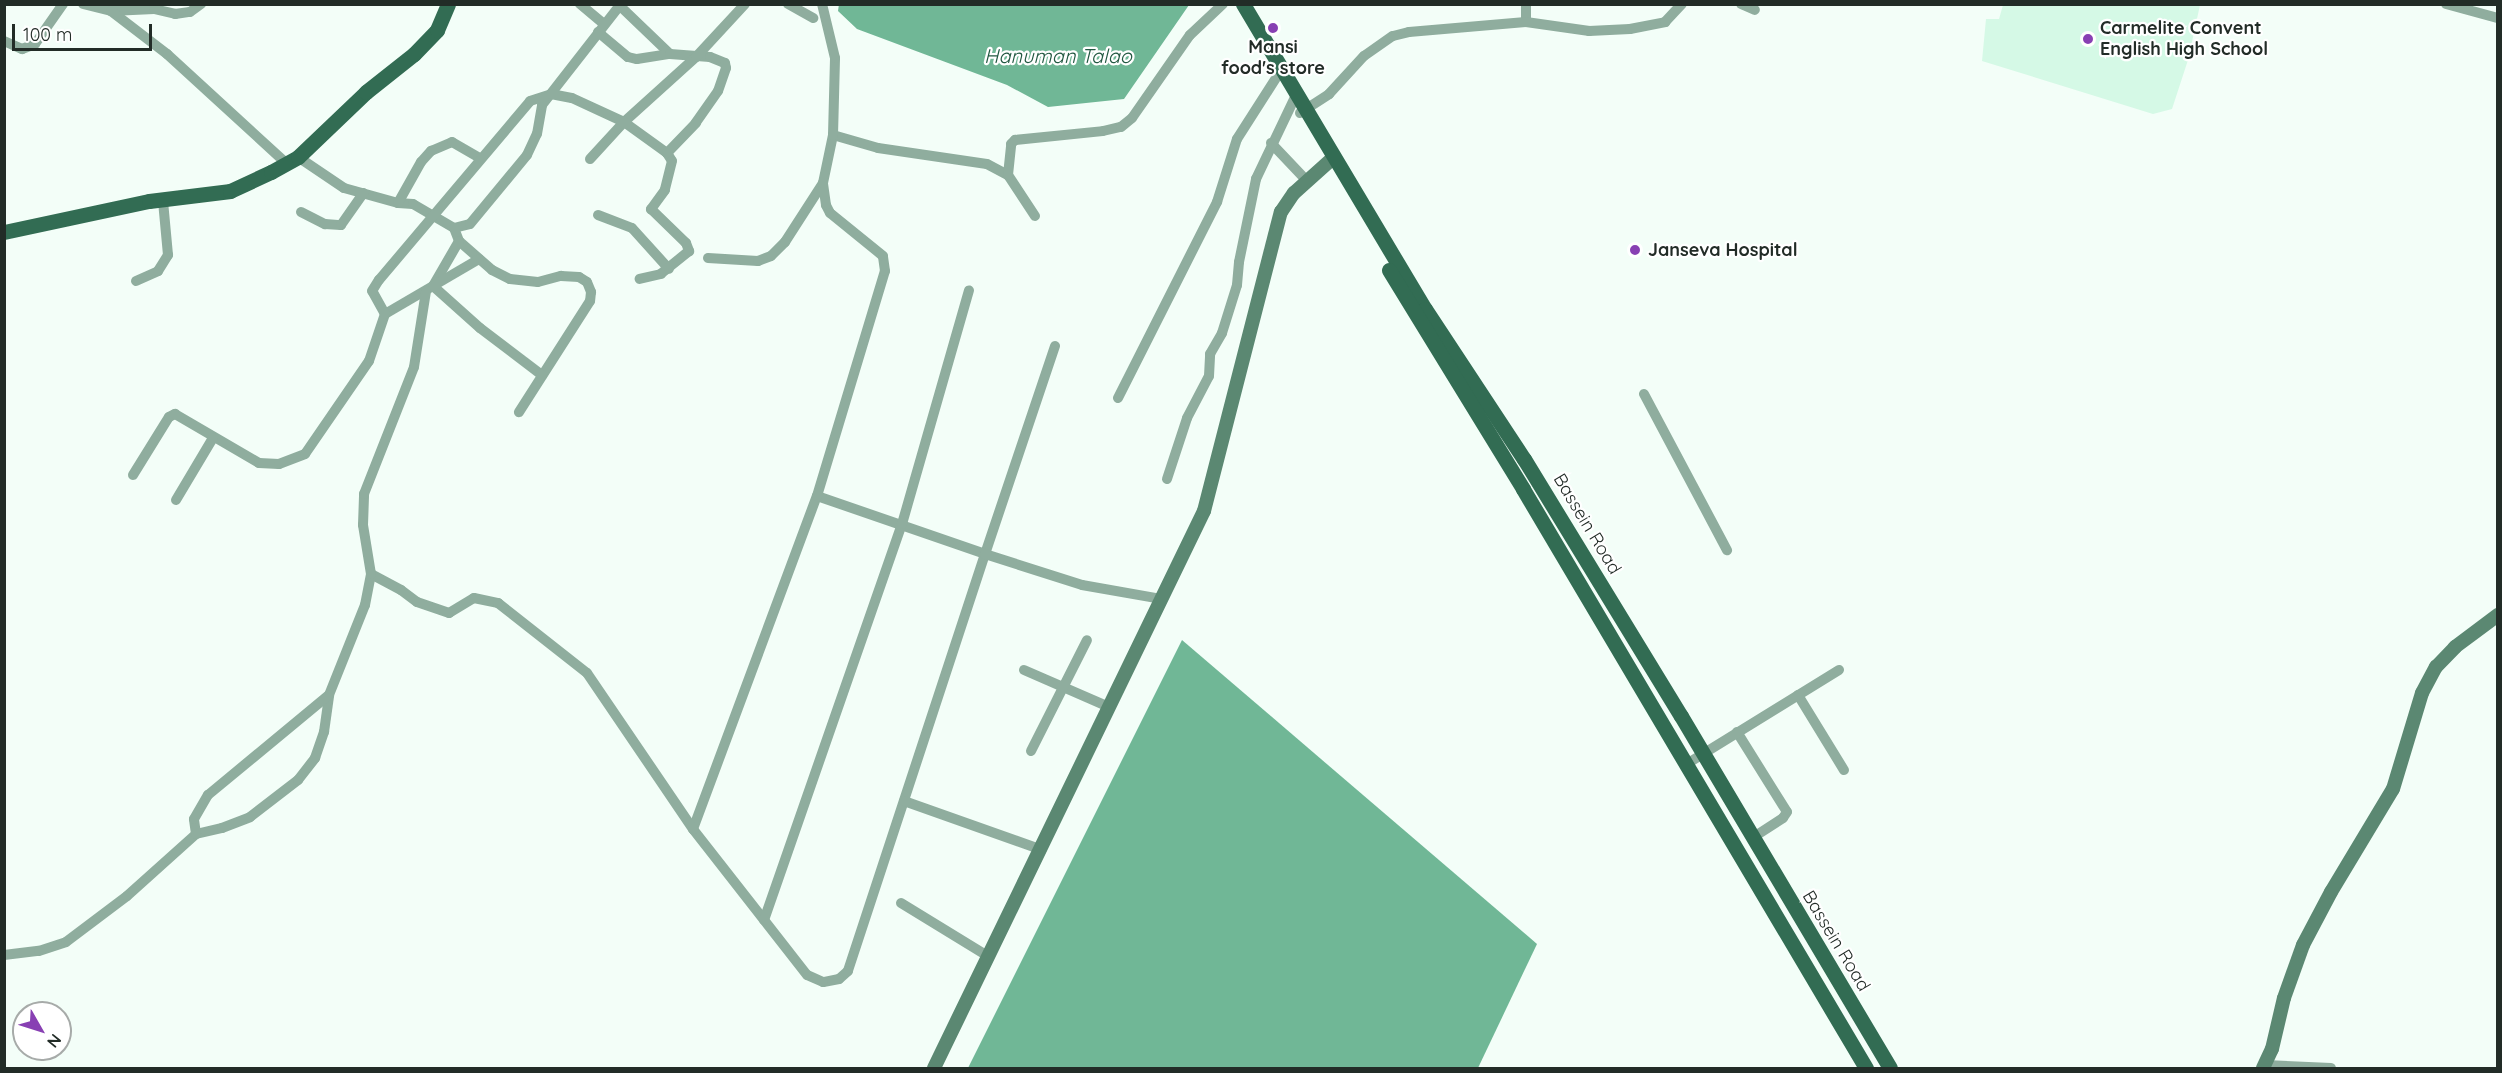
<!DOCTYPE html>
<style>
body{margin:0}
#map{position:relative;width:2502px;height:1073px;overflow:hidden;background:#f3fef8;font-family:Quicksand,sans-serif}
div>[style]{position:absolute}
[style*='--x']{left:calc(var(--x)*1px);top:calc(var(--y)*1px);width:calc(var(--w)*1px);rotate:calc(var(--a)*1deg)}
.built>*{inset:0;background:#d5f9e6}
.water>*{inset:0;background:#70b796}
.street>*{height:10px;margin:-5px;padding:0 5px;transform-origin:5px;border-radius:5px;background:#8fad9e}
.secondary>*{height:14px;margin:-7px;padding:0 7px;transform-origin:7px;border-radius:7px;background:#5b8872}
.primary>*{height:15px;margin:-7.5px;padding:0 7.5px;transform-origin:7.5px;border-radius:7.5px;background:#326c53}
.dots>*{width:16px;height:16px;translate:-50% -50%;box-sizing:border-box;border:3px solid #fff;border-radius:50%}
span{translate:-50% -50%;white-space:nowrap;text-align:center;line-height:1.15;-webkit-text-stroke:4.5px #fff;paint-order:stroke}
.poi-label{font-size:18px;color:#222c27;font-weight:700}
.left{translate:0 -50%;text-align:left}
.street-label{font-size:18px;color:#222c27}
.water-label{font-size:20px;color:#215841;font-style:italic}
.frame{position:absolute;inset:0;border:6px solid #222c27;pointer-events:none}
.north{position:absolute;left:12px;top:1001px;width:60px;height:60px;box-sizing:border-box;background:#fff;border:2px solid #a7aba9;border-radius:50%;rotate:129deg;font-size:16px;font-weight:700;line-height:24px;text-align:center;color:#222c27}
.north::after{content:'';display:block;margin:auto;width:21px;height:27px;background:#8840b3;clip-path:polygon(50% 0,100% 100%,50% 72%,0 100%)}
.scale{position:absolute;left:12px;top:24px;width:140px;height:27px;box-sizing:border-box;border:3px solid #222c27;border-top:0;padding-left:8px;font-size:18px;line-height:21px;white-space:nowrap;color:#222c27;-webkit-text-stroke:4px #fff;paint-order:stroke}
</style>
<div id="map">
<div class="built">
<i style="clip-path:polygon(2003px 5px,2200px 5px,2188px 60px,2172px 109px,2153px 114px,1982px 61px,1986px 19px,1999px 19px)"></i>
</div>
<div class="water">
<i style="clip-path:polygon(839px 4px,1189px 4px,1189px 5px,1124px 99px,1048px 107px,1007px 85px,857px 29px,838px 11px)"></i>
<i style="clip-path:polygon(1182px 640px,1537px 944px,1478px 1068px,968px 1068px)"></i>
</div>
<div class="street">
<i style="--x:83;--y:4;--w:29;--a:14"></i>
<i style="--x:111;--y:11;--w:43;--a:-2.7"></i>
<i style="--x:154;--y:9;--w:22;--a:13"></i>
<i style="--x:175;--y:14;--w:15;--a:-8"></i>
<i style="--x:190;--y:12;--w:14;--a:-36"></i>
<i style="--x:580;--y:4;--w:31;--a:40"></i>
<i style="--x:788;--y:4;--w:29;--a:29"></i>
<i style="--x:1741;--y:4;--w:15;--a:23"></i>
<i style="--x:2446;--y:4;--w:54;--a:15.1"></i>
<i style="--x:620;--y:6;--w:69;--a:43.8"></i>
<i style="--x:111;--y:11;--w:71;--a:37.5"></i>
<i style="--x:167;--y:54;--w:161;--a:42.5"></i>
<i style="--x:1526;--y:22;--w:18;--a:-90"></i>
<i style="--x:598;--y:32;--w:39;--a:40"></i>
<i style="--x:628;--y:57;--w:9;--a:13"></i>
<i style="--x:637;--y:59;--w:33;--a:-9"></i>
<i style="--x:670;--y:54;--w:40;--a:4.3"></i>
<i style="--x:710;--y:57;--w:16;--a:22"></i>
<i style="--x:725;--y:63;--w:5;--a:79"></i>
<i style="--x:726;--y:68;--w:24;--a:109"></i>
<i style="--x:718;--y:91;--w:39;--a:125"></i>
<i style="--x:696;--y:123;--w:42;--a:134"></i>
<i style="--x:4;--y:41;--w:20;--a:24"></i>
<i style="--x:22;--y:49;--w:14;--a:-21"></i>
<i style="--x:35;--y:44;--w:49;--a:-55"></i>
<i style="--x:1300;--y:113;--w:35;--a:-33"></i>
<i style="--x:1329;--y:94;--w:52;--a:-47.4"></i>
<i style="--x:1364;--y:56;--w:35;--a:-35"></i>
<i style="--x:1393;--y:36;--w:16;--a:-14"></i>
<i style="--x:1409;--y:32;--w:117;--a:-4.9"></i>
<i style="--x:1526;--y:22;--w:64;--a:8.1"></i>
<i style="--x:1589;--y:31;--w:41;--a:-2.8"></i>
<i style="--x:1630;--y:29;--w:36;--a:-11"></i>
<i style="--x:1665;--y:22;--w:25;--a:-47"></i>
<i style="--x:833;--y:135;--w:47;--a:16.1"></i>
<i style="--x:878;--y:148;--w:110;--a:8.4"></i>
<i style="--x:987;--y:164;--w:24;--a:28"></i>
<i style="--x:1008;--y:175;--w:49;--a:56.6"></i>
<i style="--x:1271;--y:143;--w:52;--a:46.5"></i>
<i style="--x:298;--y:157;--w:55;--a:34"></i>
<i style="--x:344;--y:188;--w:56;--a:15.5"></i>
<i style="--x:398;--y:203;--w:15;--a:4"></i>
<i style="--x:413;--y:204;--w:48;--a:30.3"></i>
<i style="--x:454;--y:228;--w:16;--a:-14"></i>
<i style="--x:470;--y:224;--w:89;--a:-50.4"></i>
<i style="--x:527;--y:155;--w:23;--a:-65"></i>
<i style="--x:537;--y:134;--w:29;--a:-80"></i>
<i style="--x:542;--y:105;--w:128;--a:-52"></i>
<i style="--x:590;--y:159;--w:50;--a:-47.4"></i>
<i style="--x:624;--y:122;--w:97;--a:-42.1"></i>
<i style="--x:696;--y:57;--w:72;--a:-47.2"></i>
<i style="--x:1008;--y:175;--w:31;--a:-84"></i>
<i style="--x:1011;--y:144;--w:6;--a:-45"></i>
<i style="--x:1015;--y:140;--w:88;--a:-5.8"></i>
<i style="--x:1103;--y:131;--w:18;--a:-13"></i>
<i style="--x:1121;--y:127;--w:14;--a:-39"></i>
<i style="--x:1132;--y:118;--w:101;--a:-55.1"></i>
<i style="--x:1190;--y:35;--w:45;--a:-43.2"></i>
<i style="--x:398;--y:203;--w:47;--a:-60.7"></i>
<i style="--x:421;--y:162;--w:15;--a:-48"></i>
<i style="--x:431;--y:151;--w:23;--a:-23"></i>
<i style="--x:452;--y:142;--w:32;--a:30"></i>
<i style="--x:301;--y:212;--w:27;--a:27"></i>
<i style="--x:325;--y:224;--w:16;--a:4"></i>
<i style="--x:341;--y:225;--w:39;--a:-55"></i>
<i style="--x:598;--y:215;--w:36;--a:21"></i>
<i style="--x:632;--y:228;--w:55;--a:47.9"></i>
<i style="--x:454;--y:228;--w:14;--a:69"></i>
<i style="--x:459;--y:241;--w:44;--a:41.3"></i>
<i style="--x:492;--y:270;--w:20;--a:27"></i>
<i style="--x:510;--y:279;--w:28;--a:6"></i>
<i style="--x:538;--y:282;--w:24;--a:-15"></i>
<i style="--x:561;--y:276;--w:18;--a:3"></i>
<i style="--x:579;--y:277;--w:9;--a:32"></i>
<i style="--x:587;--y:282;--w:11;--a:68"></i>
<i style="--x:591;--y:292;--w:9;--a:96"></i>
<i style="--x:590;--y:301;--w:132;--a:122.6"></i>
<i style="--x:459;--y:241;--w:52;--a:120"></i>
<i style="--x:433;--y:286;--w:63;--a:41.8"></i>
<i style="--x:480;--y:328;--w:78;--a:37.2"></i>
<i style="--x:708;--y:258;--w:50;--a:3.4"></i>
<i style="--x:758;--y:261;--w:14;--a:-21"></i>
<i style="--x:771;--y:256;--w:20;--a:-45"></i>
<i style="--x:785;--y:242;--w:70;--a:-57.2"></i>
<i style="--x:136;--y:281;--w:24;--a:-24"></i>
<i style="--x:158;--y:271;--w:19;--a:-58"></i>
<i style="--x:168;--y:255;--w:54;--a:-95.3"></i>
<i style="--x:385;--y:314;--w:109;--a:-30.3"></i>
<i style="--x:1055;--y:346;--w:219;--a:108.6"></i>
<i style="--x:985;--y:554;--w:439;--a:108.2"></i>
<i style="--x:848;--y:971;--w:12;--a:138"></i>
<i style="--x:839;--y:979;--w:16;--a:169"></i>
<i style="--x:823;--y:982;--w:17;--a:-156"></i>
<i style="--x:807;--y:975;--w:185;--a:-128"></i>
<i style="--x:693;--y:829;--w:355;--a:-69.6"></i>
<i style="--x:817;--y:496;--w:178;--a:19"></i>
<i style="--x:985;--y:554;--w:102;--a:17.7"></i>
<i style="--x:1082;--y:585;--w:80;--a:10"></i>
<i style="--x:1644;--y:394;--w:177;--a:62"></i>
<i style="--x:1118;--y:398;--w:220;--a:-63.2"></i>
<i style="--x:1217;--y:202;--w:66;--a:-72.4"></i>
<i style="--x:1237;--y:139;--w:85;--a:-57.4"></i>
<i style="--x:133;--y:475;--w:68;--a:-58.2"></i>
<i style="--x:169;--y:417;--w:7;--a:-27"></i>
<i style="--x:175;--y:414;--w:97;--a:30.3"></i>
<i style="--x:259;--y:463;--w:20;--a:3"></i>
<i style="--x:279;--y:464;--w:28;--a:-21"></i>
<i style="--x:305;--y:454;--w:113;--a:-55.5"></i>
<i style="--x:369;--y:361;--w:50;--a:-71.2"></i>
<i style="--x:385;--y:314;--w:26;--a:-119"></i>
<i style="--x:372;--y:291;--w:13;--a:-58"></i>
<i style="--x:379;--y:280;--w:234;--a:-49.8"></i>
<i style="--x:530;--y:101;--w:22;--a:-18"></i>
<i style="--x:551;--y:94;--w:21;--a:11"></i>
<i style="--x:572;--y:98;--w:57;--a:24.8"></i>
<i style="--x:624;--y:122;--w:53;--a:35.8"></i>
<i style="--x:667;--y:153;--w:9;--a:58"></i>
<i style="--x:672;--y:161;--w:30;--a:104"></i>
<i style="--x:665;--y:190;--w:24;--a:126"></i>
<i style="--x:651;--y:209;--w:49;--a:44.2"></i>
<i style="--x:686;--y:243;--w:9;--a:69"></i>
<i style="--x:689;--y:251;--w:36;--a:141"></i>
<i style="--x:661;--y:274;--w:22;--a:167"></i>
<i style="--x:1167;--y:479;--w:64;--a:-71.8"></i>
<i style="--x:1187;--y:418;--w:47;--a:-62.4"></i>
<i style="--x:1209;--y:376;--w:22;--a:-87"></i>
<i style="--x:1210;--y:354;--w:24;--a:-60"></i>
<i style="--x:1222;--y:333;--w:50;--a:-72.6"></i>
<i style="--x:1237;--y:285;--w:23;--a:-85"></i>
<i style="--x:1239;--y:262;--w:85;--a:-78.4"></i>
<i style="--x:1256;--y:179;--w:95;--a:-64.5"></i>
<i style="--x:817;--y:496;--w:235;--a:-73.2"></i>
<i style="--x:885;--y:271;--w:15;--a:-98"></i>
<i style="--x:883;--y:256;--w:68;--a:-140.9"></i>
<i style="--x:830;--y:213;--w:9;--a:-117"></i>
<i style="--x:826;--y:205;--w:22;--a:-98"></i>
<i style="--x:823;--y:183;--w:49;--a:-78.2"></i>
<i style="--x:833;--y:135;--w:77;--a:-88.5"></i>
<i style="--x:835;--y:58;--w:56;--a:-103.5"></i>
<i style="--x:176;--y:500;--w:72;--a:-59.2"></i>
<i style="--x:371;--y:574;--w:34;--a:28"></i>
<i style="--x:401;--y:590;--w:20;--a:37"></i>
<i style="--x:417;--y:602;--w:34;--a:19"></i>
<i style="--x:449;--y:613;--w:29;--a:-31"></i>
<i style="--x:474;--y:598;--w:25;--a:12"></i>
<i style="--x:498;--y:603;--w:113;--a:38.2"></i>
<i style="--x:587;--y:673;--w:189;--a:55.8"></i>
<i style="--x:1024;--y:670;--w:93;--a:23.5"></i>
<i style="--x:1798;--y:695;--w:88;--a:58.5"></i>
<i style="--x:1737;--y:732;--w:94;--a:58"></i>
<i style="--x:1787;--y:812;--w:7;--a:124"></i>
<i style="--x:1783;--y:818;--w:37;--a:147"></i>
<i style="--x:1031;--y:751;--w:124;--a:-63.2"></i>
<i style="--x:1685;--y:765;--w:181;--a:-31.7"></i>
<i style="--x:904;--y:801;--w:146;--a:19.5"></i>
<i style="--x:196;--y:834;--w:27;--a:-13"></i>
<i style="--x:222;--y:828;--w:30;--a:-21"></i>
<i style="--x:250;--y:817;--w:61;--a:-37.6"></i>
<i style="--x:298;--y:780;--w:28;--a:-52"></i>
<i style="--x:315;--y:758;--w:28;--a:-71"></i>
<i style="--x:324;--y:732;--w:37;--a:-82"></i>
<i style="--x:329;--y:695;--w:97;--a:-68.2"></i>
<i style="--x:365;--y:605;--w:32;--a:-79"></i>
<i style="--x:371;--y:574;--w:50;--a:-99.3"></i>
<i style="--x:363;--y:525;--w:31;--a:-88"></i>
<i style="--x:364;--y:494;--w:136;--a:-68.5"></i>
<i style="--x:414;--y:367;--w:77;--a:-81"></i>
<i style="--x:901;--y:903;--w:103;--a:31.5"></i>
<i style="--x:764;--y:920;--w:419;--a:-70.8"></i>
<i style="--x:902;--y:524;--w:243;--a:-74"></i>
<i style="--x:4;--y:955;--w:35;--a:-7"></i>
<i style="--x:39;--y:951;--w:28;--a:-18"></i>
<i style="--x:66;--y:942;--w:76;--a:-37"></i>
<i style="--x:127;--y:896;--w:93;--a:-41.9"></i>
<i style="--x:196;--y:834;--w:15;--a:-98"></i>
<i style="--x:194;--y:819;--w:28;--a:-60"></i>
<i style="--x:208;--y:795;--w:157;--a:-39.6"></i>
<i style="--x:2265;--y:1065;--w:66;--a:2.6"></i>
</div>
<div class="secondary">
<i style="--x:934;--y:1068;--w:619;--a:-64.14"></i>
<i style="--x:1204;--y:511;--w:309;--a:-75.6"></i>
<i style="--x:1281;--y:212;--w:23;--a:-56"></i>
<i style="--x:1294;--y:193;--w:52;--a:-41.9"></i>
<i style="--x:2263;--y:1068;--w:21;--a:-65"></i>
<i style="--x:2272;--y:1049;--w:52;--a:-76.8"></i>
<i style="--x:2284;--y:998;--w:56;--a:-70.3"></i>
<i style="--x:2303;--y:945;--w:60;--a:-62.2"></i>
<i style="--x:2331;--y:892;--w:120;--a:-59"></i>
<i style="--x:2393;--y:789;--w:100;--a:-73.2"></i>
<i style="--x:2422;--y:693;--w:30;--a:-62"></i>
<i style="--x:2436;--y:667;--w:28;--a:-46"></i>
<i style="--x:2455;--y:647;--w:54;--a:-36.7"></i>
</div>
<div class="primary">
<i style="--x:1243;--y:4;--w:355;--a:59.2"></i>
<i style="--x:1425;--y:309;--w:180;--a:56.6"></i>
<i style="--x:1524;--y:459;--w:301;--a:58.6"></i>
<i style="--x:1681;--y:716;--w:409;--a:59.3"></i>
<i style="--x:4;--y:232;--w:148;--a:-12.1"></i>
<i style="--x:149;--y:201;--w:82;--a:-7"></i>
<i style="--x:230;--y:191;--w:45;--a:-24.9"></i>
<i style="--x:271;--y:172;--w:31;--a:-29"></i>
<i style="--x:298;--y:157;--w:94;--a:-43.7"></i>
<i style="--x:366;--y:92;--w:61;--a:-38.4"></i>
<i style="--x:414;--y:54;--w:33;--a:-46"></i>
<i style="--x:437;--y:30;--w:28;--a:-67"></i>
<i style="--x:1389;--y:270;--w:257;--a:58.5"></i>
<i style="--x:1523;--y:489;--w:673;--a:59.36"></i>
</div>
<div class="dots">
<i style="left:1273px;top:28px;background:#8840b3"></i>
<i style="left:2088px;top:39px;background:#8840b3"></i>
<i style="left:1635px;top:250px;background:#8840b3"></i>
</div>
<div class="poi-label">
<span class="left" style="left:2100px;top:39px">Carmelite Convent<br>English High School</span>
<span style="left:1273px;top:58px">Mansi<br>food's store</span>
<span class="left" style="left:1648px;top:250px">Janseva Hospital</span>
</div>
<div class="street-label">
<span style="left:1587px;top:524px;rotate:59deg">Bassein Road</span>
<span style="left:1836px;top:941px;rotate:59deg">Bassein Road</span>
</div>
<div class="water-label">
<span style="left:1058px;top:55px">Hanuman Talao</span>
</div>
<div class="frame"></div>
<div class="north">N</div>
<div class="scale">100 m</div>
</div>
